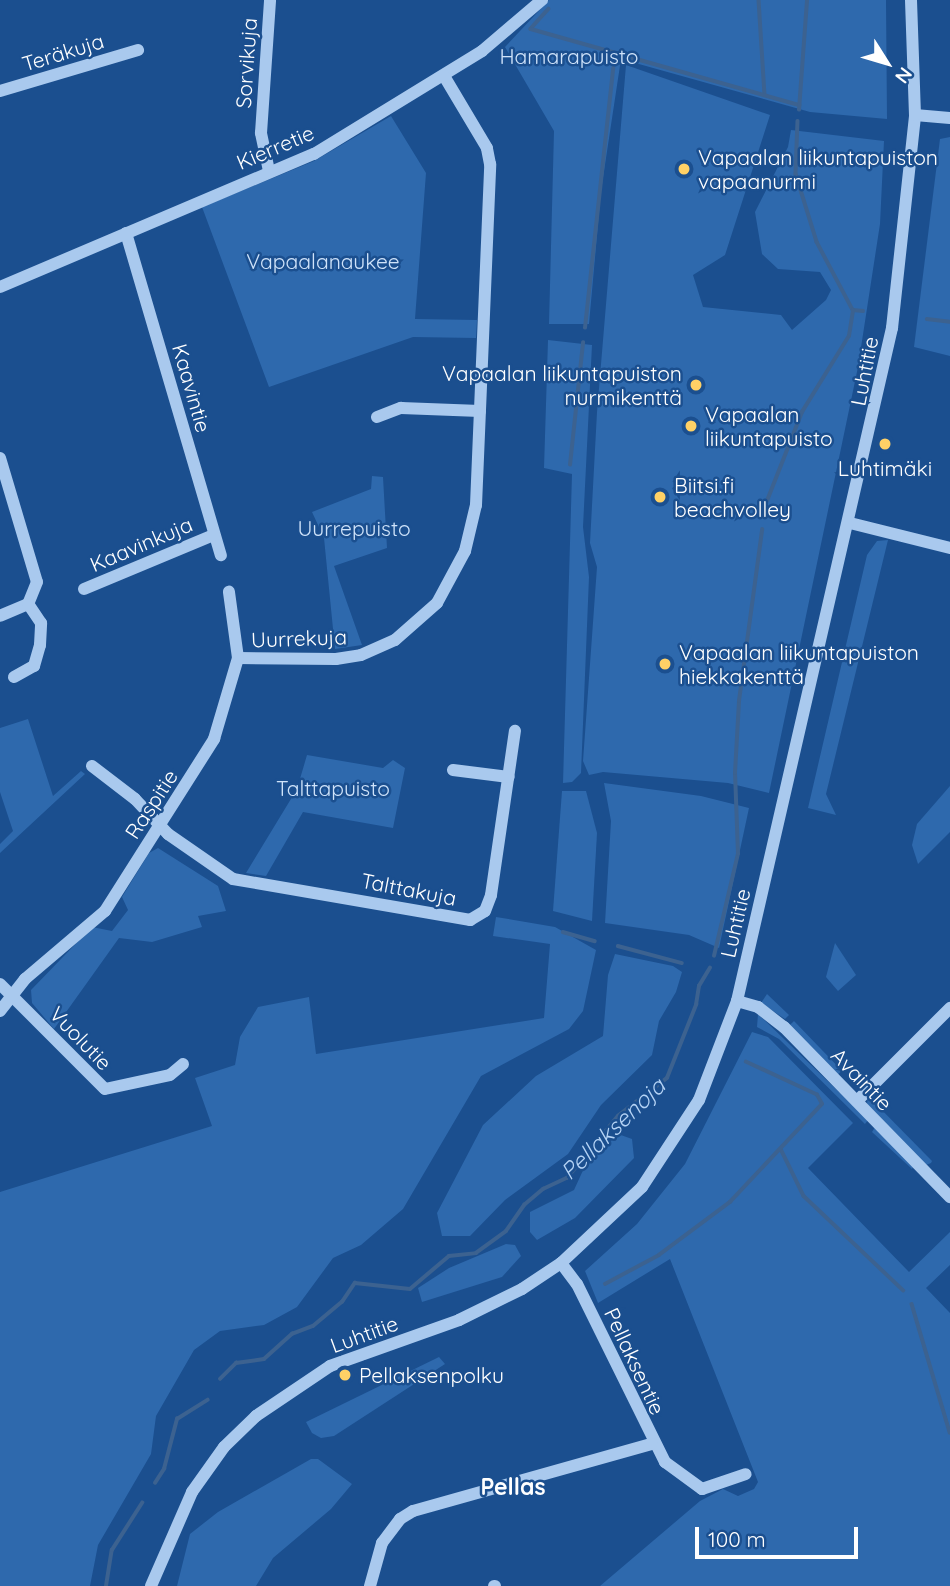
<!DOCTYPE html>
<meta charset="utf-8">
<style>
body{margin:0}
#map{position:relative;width:950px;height:1586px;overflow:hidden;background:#1b4f8f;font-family:Quicksand,sans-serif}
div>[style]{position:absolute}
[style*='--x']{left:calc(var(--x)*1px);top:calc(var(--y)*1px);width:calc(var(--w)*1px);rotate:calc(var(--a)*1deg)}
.green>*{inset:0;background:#2e69ad;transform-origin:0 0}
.stream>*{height:3.5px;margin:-1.75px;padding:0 1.75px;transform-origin:1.75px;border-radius:1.75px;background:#3c6290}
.minor>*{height:12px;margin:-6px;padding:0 6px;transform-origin:6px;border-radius:6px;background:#a9c9ee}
.dots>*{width:19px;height:19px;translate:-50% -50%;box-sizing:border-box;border:4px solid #1b4f8f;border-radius:50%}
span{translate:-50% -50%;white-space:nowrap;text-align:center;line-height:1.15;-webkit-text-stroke:5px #1b4f8f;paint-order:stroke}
.street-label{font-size:21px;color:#fff}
.park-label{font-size:21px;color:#cfe3fa}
.poi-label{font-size:21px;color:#fff}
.left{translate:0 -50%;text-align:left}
.right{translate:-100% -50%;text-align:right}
.water-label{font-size:23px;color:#b5d3f5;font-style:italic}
.neighbourhood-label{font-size:23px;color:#fff;font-weight:700}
.north{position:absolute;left:852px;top:28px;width:70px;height:70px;-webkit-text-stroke:5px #1b4f8f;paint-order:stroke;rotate:127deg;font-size:19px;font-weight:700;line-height:28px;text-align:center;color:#fff}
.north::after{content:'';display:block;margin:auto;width:24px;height:32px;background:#fff;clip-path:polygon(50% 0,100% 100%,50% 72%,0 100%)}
.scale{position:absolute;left:695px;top:1527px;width:163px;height:32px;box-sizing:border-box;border:4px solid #fff;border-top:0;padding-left:9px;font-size:21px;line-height:24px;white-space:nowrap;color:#fff;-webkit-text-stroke:5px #1b4f8f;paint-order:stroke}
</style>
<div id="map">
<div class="green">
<i style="clip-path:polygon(549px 0,886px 0,887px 119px,810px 112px,621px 59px,601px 191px,589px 324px,549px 324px,554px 131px,505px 47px)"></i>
<i style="clip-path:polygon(626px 65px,770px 115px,725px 255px,693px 275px,703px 307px,781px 315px,792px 330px,826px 300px,831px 290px,820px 272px,778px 269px,762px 254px,755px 212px,788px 147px,791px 130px,884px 141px,880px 224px,858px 367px,769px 793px,728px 783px,603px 772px,589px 775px,583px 761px,597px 567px,590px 543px,597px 412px)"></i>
<i style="clip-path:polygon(391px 116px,426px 173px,415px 319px,477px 320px,476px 338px,413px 337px,269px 387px,202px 207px,314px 161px)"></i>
<i style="clip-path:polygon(950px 137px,950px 356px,914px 347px,940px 139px)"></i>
<i style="clip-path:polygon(548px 340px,592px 345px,583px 527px,589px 577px,581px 773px,572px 782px,563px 783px,572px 474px,544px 468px)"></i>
<i style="clip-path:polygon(372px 476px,383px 477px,387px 548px,334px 566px,362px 645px,335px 649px,324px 538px,312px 512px,371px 489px)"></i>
<i style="clip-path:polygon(888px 540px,826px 794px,836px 815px,808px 808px,867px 555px,877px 541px)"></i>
<i style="clip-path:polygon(28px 719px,53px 796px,81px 771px,85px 774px,0 853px,0 844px,13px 831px,0 792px,0 728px)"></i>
<i style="clip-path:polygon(307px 755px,383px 768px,393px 760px,405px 768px,393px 828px,303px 812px,266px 876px,246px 873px,297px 789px)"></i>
<i style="clip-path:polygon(604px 783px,701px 796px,749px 808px,719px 948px,689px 935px,605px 923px,611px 821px)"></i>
<i style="clip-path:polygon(950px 786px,950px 832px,918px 864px,912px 845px,917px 824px)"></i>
<i style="clip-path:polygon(562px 791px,586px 791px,597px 833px,592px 921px,553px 911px)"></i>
<i style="clip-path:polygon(158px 848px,218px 886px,226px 911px,198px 916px,202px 927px,152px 942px,119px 938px,54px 1029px,32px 1003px,31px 990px,92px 927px,112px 931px,128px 910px,122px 897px,149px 853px)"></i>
<i style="clip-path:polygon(496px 917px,555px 927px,596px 950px,583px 1011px,569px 1029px,481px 1076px,403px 1209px,361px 1245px,333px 1258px,297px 1307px,264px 1325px,220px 1331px,194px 1350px,156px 1416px,151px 1454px,98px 1545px,90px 1586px,0 1586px,0 1192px,212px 1126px,195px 1078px,235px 1065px,240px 1037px,258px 1007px,309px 997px,316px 1054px,544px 1018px,550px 944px,493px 936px)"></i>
<i style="clip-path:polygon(835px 943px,856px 975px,838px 991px,826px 977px)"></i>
<i style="clip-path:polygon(615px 954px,673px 966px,682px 972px,676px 992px,659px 1021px,652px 1055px,601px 1105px,568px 1154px,505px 1200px,470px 1236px,442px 1236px,437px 1213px,483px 1125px,536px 1076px,603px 1036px,608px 975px)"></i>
<i style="clip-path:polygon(767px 994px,789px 1015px,785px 1019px,761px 1003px)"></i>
<i style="clip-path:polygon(758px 1014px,868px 1120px,865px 1124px,779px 1039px,757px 1027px)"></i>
<i style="left:794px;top:1021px;width:69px;height:6px;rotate:46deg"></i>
<i style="clip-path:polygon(752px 1032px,768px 1037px,853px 1123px,808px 1168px,909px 1272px,950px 1232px,950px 1265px,926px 1288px,950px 1313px,950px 1586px,600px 1586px,700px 1501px,723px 1489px,738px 1496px,754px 1489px,758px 1482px,670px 1259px,598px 1303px,585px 1271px,637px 1224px,685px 1164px)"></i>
<i style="clip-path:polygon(868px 1096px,932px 1161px,931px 1163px,926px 1165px,867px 1104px)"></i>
<i style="clip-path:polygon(875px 1127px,913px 1167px,912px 1169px,872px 1132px)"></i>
<i style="clip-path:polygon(618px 1134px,632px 1139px,634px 1158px,575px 1218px,537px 1240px,530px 1232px,530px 1212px,574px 1190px,585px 1166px)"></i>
<i style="clip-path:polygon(506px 1244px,515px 1245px,521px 1256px,502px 1277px,422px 1302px,418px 1288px,449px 1268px)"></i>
<i style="clip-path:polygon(439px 1357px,445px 1364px,334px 1436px,321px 1438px,312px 1433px,306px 1422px)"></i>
<i style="clip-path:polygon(311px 1459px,318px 1459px,352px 1484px,331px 1509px,273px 1558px,256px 1586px,177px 1586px,190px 1534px,218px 1512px)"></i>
</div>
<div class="stream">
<i style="--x:759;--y:0;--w:95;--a:86.4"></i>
<i style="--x:549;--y:9;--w:27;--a:132"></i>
<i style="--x:531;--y:29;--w:96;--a:15.8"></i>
<i style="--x:633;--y:58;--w:173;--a:15.8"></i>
<i style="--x:799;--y:110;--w:110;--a:-85.8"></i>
<i style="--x:798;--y:121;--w:53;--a:92.2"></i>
<i style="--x:796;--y:174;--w:71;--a:72.8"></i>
<i style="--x:817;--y:242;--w:77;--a:62.1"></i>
<i style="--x:853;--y:310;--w:10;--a:6"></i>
<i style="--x:927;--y:319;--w:23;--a:7"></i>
<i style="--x:585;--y:328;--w:261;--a:-83.8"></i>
<i style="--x:570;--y:465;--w:123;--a:-83.9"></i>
<i style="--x:767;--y:501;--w:96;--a:-68.5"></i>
<i style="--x:802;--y:412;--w:89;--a:-58.3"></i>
<i style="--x:849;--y:336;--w:26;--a:-81"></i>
<i style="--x:563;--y:932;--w:33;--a:16"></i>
<i style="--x:618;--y:946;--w:66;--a:14.9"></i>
<i style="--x:714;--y:956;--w:105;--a:-76.8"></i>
<i style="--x:738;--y:854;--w:81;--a:-92.1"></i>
<i style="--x:735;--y:773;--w:72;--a:-86.8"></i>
<i style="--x:739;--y:701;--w:173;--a:-82.3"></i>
<i style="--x:781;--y:1149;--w:52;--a:63.9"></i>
<i style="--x:804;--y:1196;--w:137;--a:43.5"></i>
<i style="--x:605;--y:1284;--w:61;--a:-28.2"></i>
<i style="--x:659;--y:1255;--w:89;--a:-36.7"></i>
<i style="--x:730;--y:1202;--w:134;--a:-46.8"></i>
<i style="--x:822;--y:1104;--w:10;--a:-119"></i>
<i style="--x:817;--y:1095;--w:78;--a:-155.1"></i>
<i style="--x:912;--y:1304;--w:134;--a:73.5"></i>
<i style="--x:220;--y:1379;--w:23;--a:-45"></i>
<i style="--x:236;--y:1363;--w:28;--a:-8"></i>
<i style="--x:264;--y:1359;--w:38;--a:-42"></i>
<i style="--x:292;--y:1334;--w:22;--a:-21"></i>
<i style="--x:313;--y:1326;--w:38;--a:-40"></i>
<i style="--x:342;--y:1302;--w:23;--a:-56"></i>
<i style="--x:355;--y:1283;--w:55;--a:6.2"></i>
<i style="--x:410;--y:1289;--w:51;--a:-40.2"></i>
<i style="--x:449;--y:1256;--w:27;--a:-6"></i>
<i style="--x:476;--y:1253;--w:37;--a:-36"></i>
<i style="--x:506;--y:1231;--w:32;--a:-55"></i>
<i style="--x:524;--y:1205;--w:25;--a:-40"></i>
<i style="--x:543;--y:1189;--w:26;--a:-25"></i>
<i style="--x:567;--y:1178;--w:80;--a:-50.6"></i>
<i style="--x:618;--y:1116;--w:62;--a:-37.8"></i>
<i style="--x:667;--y:1078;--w:79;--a:-68.3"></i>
<i style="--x:696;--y:1005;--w:19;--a:-81"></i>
<i style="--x:699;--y:986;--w:21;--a:-59"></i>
<i style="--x:155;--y:1483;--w:17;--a:-57"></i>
<i style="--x:164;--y:1469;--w:52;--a:-75.4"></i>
<i style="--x:177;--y:1419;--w:36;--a:-32"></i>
<i style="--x:106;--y:1586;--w:36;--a:-81"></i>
<i style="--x:112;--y:1550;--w:56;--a:-57.4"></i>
</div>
<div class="minor">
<i style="--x:0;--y:91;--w:144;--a:-16.5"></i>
<i style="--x:915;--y:115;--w:35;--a:5"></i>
<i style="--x:269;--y:171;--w:39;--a:-102"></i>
<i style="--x:261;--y:133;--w:133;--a:-86.1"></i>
<i style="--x:126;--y:233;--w:336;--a:73.6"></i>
<i style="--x:0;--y:287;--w:341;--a:-23"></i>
<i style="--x:314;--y:154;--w:197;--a:-31.5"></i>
<i style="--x:482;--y:51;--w:79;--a:-40.4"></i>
<i style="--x:377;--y:417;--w:26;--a:-21"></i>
<i style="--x:401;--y:408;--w:79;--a:2.2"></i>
<i style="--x:0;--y:458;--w:129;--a:73.4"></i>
<i style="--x:37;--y:582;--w:24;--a:112"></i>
<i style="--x:28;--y:604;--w:30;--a:157"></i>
<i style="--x:850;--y:523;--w:103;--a:14"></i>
<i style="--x:84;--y:589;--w:141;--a:-22.6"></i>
<i style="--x:238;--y:658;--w:98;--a:0.6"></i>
<i style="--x:336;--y:659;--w:25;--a:-9"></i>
<i style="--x:361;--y:655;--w:37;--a:-24"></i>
<i style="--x:395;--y:640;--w:56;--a:-41.4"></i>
<i style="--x:437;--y:603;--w:59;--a:-61.7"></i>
<i style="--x:465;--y:551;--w:47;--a:-76.6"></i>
<i style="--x:476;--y:505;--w:341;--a:-87.6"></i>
<i style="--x:490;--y:164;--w:16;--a:-101"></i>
<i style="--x:487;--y:148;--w:84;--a:-120.8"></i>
<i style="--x:14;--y:677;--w:23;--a:-29"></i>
<i style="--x:34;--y:666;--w:22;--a:-74"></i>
<i style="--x:40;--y:645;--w:22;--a:-87"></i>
<i style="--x:41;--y:623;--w:23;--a:-124"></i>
<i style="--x:92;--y:766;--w:54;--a:37.5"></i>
<i style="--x:135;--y:799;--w:48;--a:46.7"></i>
<i style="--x:168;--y:834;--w:79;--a:34.7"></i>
<i style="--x:233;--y:879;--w:241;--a:9.8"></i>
<i style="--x:470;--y:920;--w:17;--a:-31"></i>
<i style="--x:485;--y:911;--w:17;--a:-69"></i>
<i style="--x:491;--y:895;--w:166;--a:-81.7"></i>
<i style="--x:453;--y:770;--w:56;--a:7.1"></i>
<i style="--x:0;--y:984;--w:148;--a:45"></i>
<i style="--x:105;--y:1089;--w:66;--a:-12.2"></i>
<i style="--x:170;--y:1075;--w:17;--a:-40"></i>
<i style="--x:737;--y:1001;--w:22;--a:16"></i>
<i style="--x:758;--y:1007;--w:33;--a:38"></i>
<i style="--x:784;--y:1027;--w:238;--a:45.7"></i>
<i style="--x:0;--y:1011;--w:41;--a:-52"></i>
<i style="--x:25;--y:979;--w:105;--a:-40.4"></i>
<i style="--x:105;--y:911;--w:204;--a:-57.6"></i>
<i style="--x:214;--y:739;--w:84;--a:-73.5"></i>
<i style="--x:238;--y:658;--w:67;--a:-97.8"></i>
<i style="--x:857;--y:1101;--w:132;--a:-45"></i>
<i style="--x:561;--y:1263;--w:26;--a:53"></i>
<i style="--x:577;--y:1284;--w:199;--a:63.7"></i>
<i style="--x:665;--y:1462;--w:46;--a:36.1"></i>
<i style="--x:702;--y:1489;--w:46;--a:-18.8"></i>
<i style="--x:151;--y:1586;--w:103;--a:-66.4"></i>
<i style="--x:192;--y:1492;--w:55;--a:-54.6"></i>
<i style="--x:224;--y:1447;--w:45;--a:-44.1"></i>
<i style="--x:256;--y:1416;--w:89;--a:-34"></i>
<i style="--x:330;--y:1366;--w:137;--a:-19.6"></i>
<i style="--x:459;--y:1320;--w:70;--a:-26.2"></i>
<i style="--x:522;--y:1289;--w:47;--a:-33.7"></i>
<i style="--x:561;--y:1263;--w:111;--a:-43.2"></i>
<i style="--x:642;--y:1187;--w:104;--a:-56.8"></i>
<i style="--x:699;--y:1100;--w:106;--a:-69"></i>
<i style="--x:737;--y:1001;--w:691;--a:-77.03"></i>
<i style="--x:892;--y:328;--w:214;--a:-83.8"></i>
<i style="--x:915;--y:115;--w:115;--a:-92"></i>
<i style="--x:370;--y:1586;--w:45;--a:-74.4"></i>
<i style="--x:382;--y:1543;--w:30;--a:-53"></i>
<i style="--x:400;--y:1519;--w:15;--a:-32"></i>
<i style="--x:413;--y:1511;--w:248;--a:-15.7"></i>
<i style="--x:494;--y:1586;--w:1;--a:0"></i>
</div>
<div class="dots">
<i style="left:684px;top:169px;background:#ffd166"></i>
<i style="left:696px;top:385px;background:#ffd166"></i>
<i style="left:691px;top:426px;background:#ffd166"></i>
<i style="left:885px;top:444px;background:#ffd166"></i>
<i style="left:660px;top:497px;background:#ffd166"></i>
<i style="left:665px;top:664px;background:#ffd166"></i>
<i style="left:345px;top:1375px;background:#ffd166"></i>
</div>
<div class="street-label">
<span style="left:63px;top:52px;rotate:-17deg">Teräkuja</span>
<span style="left:246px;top:63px;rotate:-86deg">Sorvikuja</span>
<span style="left:275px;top:147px;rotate:-23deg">Kierretie</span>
<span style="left:864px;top:371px;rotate:-79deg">Luhtitie</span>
<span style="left:192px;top:388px;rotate:74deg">Kaavintie</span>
<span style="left:141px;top:544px;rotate:-23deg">Kaavinkuja</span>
<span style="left:299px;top:638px;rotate:-2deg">Uurrekuja</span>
<span style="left:151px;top:804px;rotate:-57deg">Raspitie</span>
<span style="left:409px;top:889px;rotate:11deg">Talttakuja</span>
<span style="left:735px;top:923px;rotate:-77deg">Luhtitie</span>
<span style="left:81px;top:1038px;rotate:46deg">Vuolutie</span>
<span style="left:862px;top:1079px;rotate:46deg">Avaintie</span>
<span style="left:364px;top:1334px;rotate:-20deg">Luhtitie</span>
<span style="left:635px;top:1361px;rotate:65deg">Pellaksentie</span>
</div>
<div class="park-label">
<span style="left:569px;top:56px">Hamarapuisto</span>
<span style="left:323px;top:261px">Vapaalanaukee</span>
<span style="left:354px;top:528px">Uurrepuisto</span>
<span style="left:333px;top:788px">Talttapuisto</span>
</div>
<div class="poi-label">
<span class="left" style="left:698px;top:169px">Vapaalan liikuntapuiston<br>vapaanurmi</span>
<span class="right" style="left:682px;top:385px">Vapaalan liikuntapuiston<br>nurmikenttä</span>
<span class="left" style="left:705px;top:426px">Vapaalan<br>liikuntapuisto</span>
<span style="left:885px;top:468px">Luhtimäki</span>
<span class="left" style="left:674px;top:497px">Biitsi.fi<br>beachvolley</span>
<span class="left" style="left:679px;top:664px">Vapaalan liikuntapuiston<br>hiekkakenttä</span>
<span class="left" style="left:359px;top:1375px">Pellaksenpolku</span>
</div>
<div class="water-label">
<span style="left:613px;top:1129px;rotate:-44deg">Pellaksenoja</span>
</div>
<div class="neighbourhood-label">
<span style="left:513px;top:1487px">Pellas</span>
</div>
<div class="north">N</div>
<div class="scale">100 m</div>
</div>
